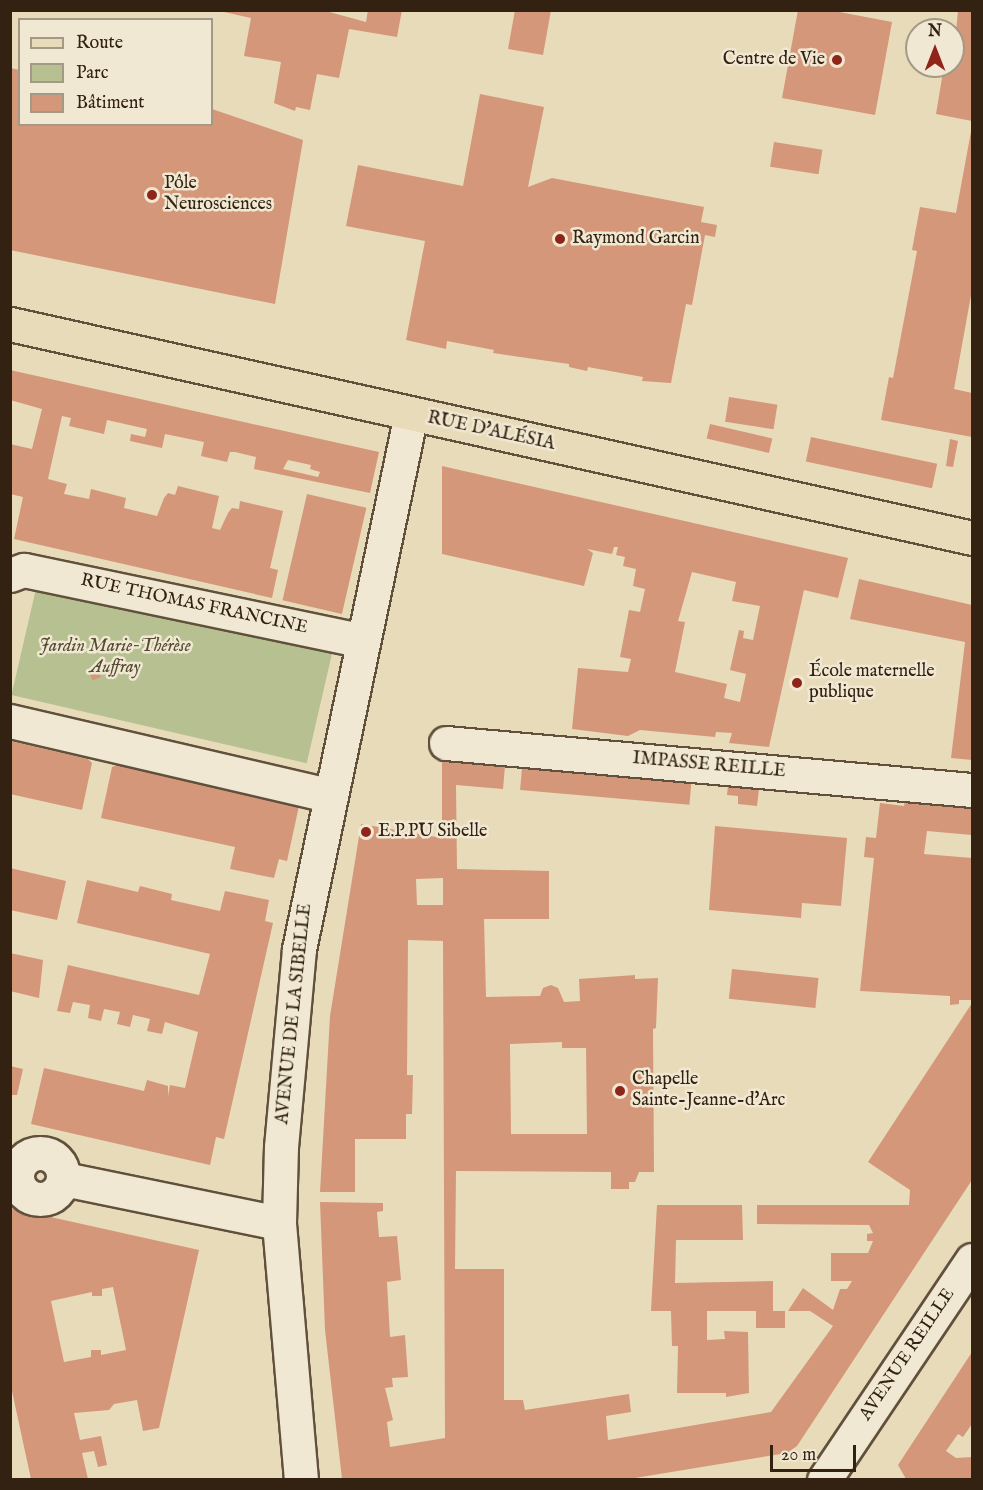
<!DOCTYPE html>
<meta charset="utf-8">
<style>
body{margin:0}
#map{position:relative;width:983px;height:1490px;overflow:hidden;background:#e8dbba;font-family:"IM FELL English",serif}
div>[style]{position:absolute}
[style*='--x']{left:calc(var(--x)*1px);top:calc(var(--y)*1px);width:calc(var(--w)*1px);rotate:calc(var(--a)*1deg)}
.green>*{inset:0;background:#b6c090;transform-origin:0 0}
.building>*{inset:0;background:#d49779;transform-origin:0 0}
.roads{filter:drop-shadow(2px 0 #60503c) drop-shadow(-2px 0 #60503c) drop-shadow(0 2px #60503c) drop-shadow(0 -2px #60503c)}
.minor>*{height:33px;margin:-16.5px;padding:0 16.5px;transform-origin:16.5px;border-radius:16.5px;background:#f0e8d2}
.minor>.ring{margin:-16.5px;padding:0;box-sizing:content-box;background:none;border:33px solid #f0e8d2;border-radius:50%}
.major>*{height:33px;margin:-16.5px;padding:0 16.5px;transform-origin:16.5px;border-radius:16.5px;background:#e8dbba}
.dots>*{width:16px;height:16px;translate:-50% -50%;box-sizing:border-box;border:3px solid #f0e8d2;border-radius:50%}
span{translate:-50% -50%;white-space:nowrap;text-align:center;line-height:1.15;-webkit-text-stroke:5px #f0e8d2;paint-order:stroke}
.poi-label{font-size:18px;color:#332212}
.right{translate:-100% -50%;text-align:right}
.left{translate:0 -50%;text-align:left}
.street-label{font-size:18px;color:#332212}
.park-label{font-size:18px;color:#544a32;font-style:italic}
.frame{position:absolute;inset:0;border:12px solid #332212;pointer-events:none}
.legend{position:absolute;left:18px;top:18px;width:195px;height:108px;box-sizing:border-box;background:#f0e8d2;border:2px solid #a49985;margin:0;padding:8px 10px;list-style:none;font-size:18px;color:#332212}
.legend li{display:flex;align-items:center;gap:12px;height:30px}
.legend b{width:30px;border:2px solid #a49985}
.north{position:absolute;left:905px;top:18px;width:60px;height:60px;box-sizing:border-box;background:#f0e8d2;border:2px solid #a49985;border-radius:50%;rotate:0deg;font-size:16px;font-weight:700;line-height:24px;text-align:center;color:#332212}
.north::after{content:'';display:block;margin:auto;width:21px;height:27px;background:#8f2418;clip-path:polygon(50% 0,100% 100%,50% 72%,0 100%)}
.scale{position:absolute;left:770px;top:1445px;width:86px;height:27px;box-sizing:border-box;border:3px solid #332212;border-top:0;padding-left:8px;font-size:18px;line-height:21px;white-space:nowrap;color:#332212;-webkit-text-stroke:4px #f0e8d2;paint-order:stroke}
</style>
<div id="map">
<div class="green">
<i style="left:38px;top:580px;width:303px;height:118px;rotate:13deg"></i>
</div>
<div class="building">
<i style="clip-path:polygon(215px 10px,322px 10px,366px 22px,368px 10px,402px 10px,397px 37px,349px 29px,339px 78px,317px 74px,310px 110px,296px 107px,295px 111px,274px 103px,281px 62px,244px 56px,251px 18px)"></i>
<i style="clip-path:polygon(515px 10px,551px 10px,543px 55px,508px 49px)"></i>
<i style="clip-path:polygon(798px 10px,829px 10px,892px 22px,875px 115px,782px 98px)"></i>
<i style="clip-path:polygon(958px 10px,972px 10px,972px 121px,936px 114px,943px 72px,953px 66px)"></i>
<i style="clip-path:polygon(10px 68px,20px 70px,20px 124px,212px 124px,212px 109px,303px 140px,275px 304px,10px 250px)"></i>
<i style="clip-path:polygon(480px 94px,544px 107px,528px 187px,552px 178px,704px 207px,701px 222px,717px 225px,715px 237px,705px 235px,692px 305px,686px 304px,671px 383px,642px 381px,643px 377px,588px 367px,587px 371px,569px 367px,569px 364px,493px 353px,494px 350px,447px 341px,446px 349px,406px 340px,425px 241px,346px 226px,358px 165px,463px 186px)"></i>
<i style="clip-path:polygon(972px 126px,972px 290px,954px 389px,972px 393px,972px 437px,881px 420px,889px 377px,893px 378px,917px 251px,912px 250px,920px 207px,956px 213px)"></i>
<i style="left:774px;top:142px;width:49px;height:25px;rotate:9deg"></i>
<i style="clip-path:polygon(evenodd,10px 370px,379px 452px,370px 493px,254px 469px,256px 457px,235px 452px,230px 452px,227px 462px,201px 456px,204px 442px,165px 434px,162px 448px,130px 441px,131px 434px,145px 437px,147px 429px,107px 420px,104px 434px,69px 426px,71px 418px,62px 416px,48px 479px,67px 484px,64px 494px,89px 499px,91px 489px,126px 498px,124px 508px,157px 516px,164px 498px,168px 493px,175px 495px,178px 486px,219px 496px,212px 528px,220px 530px,228px 513px,232px 508px,239px 509px,240px 501px,283px 511px,270px 568px,278px 570px,272px 598px,14px 539px,23px 497px,10px 494px,10px 444px,32px 449px,42px 409px,10px 400px,10px 370px,288px 460px,311px 465px,310px 469px,320px 472px,318px 477px,283px 469px,288px 460px)"></i>
<i style="left:729px;top:397px;width:49px;height:25px;rotate:9deg"></i>
<i style="left:710px;top:424px;width:64px;height:15px;rotate:13deg"></i>
<i style="left:811px;top:437px;width:129px;height:25px;rotate:12deg"></i>
<i style="clip-path:polygon(950px 439px,958px 441px,953px 467px,946px 466px)"></i>
<i style="clip-path:polygon(evenodd,442px 466px,848px 558px,838px 598px,804px 590px,769px 747px,729px 743px,732px 733px,716px 732px,715px 737px,640px 730px,628px 736px,572px 729px,578px 668px,628px 672px,631px 659px,620px 657px,629px 610px,640px 612px,645px 589px,633px 586px,636px 569px,623px 566px,625px 557px,616px 555px,618px 547px,614px 547px,612px 554px,587px 549px,593px 553px,584px 586px,442px 554px,442px 466px,692px 572px,736px 582px,732px 601px,760px 606px,753px 640px,743px 638px,744px 631px,739px 630px,730px 670px,746px 674px,740px 702px,724px 698px,727px 684px,675px 672px,685px 622px,678px 621px,692px 572px)"></i>
<i style="left:307px;top:494px;width:61px;height:109px;rotate:13deg"></i>
<i style="clip-path:polygon(859px 579px,972px 605px,972px 760px,951px 758px,965px 642px,850px 619px)"></i>
<i style="left:96px;top:666px;width:12px;height:9px;rotate:66deg"></i>
<i style="clip-path:polygon(10px 741px,88px 759px,92px 763px,82px 810px,10px 794px)"></i>
<i style="clip-path:polygon(evenodd,442px 760px,505px 766px,503px 789px,456px 785px,457px 869px,549px 871px,549px 919px,484px 919px,486px 997px,540px 996px,543px 988px,551px 985px,558px 988px,564px 1002px,580px 1001px,579px 979px,635px 975px,635px 979px,658px 978px,656px 1028px,653px 1029px,654px 1172px,639px 1172px,635px 1182px,629px 1182px,629px 1189px,611px 1189px,611px 1172px,456px 1171px,455px 1269px,504px 1269px,504px 1400px,523px 1400px,525px 1410px,629px 1394px,631px 1412px,606px 1416px,608px 1440px,771px 1412px,833px 1326px,810px 1311px,788px 1311px,803px 1288px,833px 1310px,840px 1289px,847px 1289px,852px 1281px,831px 1281px,831px 1253px,868px 1253px,873px 1241px,867px 1241px,867px 1234px,873px 1233px,869px 1225px,757px 1224px,757px 1205px,909px 1205px,910px 1190px,868px 1162px,972px 1003px,972px 1180px,797px 1446px,787px 1453px,629px 1479px,342px 1479px,325px 1330px,320px 1202px,383px 1203px,383px 1211px,377px 1212px,379px 1237px,397px 1236px,401px 1280px,387px 1282px,390px 1337px,405px 1335px,408px 1377px,392px 1378px,393px 1387px,385px 1388px,393px 1420px,387px 1422px,390px 1447px,445px 1438px,443px 941px,408px 940px,407px 1075px,413px 1075px,412px 1114px,406px 1114px,406px 1139px,355px 1139px,355px 1192px,320px 1192px,330px 1016px,361px 824px,442px 838px,442px 760px,443px 878px,443px 905px,417px 905px,416px 879px,443px 878px,442px 760px,562px 1042px,562px 1048px,586px 1048px,587px 1134px,511px 1134px,510px 1044px,562px 1042px)"></i>
<i style="clip-path:polygon(117px 765px,299px 806px,287px 861px,279px 859px,274px 878px,230px 869px,235px 847px,101px 818px,112px 767px)"></i>
<i style="left:522px;top:768px;width:170px;height:22px;rotate:5deg"></i>
<i style="clip-path:polygon(728px 786px,759px 789px,757px 806px,738px 804px,738px 796px,727px 795px)"></i>
<i style="clip-path:polygon(905px 801px,972px 807px,972px 835px,927px 831px,924px 854px,972px 858px,972px 1000px,959px 1000px,959px 1004px,950px 1005px,950px 996px,860px 991px,874px 858px,864px 857px,866px 837px,876px 838px,880px 803px,904px 806px)"></i>
<i style="clip-path:polygon(715px 826px,847px 838px,841px 906px,802px 903px,801px 918px,709px 910px)"></i>
<i style="clip-path:polygon(10px 868px,66px 881px,57px 920px,10px 910px)"></i>
<i style="clip-path:polygon(87px 880px,138px 892px,140px 886px,172px 894px,171px 900px,220px 911px,225px 891px,269px 900px,265px 921px,273px 923px,224px 1139px,216px 1137px,210px 1165px,31px 1124px,44px 1068px,144px 1091px,147px 1080px,168px 1086px,168px 1096px,170px 1085px,185px 1088px,198px 1032px,165px 1022px,162px 1034px,147px 1031px,150px 1019px,133px 1015px,130px 1027px,117px 1024px,120px 1012px,104px 1009px,101px 1021px,88px 1018px,90px 1005px,73px 1002px,70px 1013px,57px 1011px,68px 965px,199px 995px,210px 954px,77px 923px)"></i>
<i style="clip-path:polygon(10px 953px,43px 960px,39px 998px,10px 991px)"></i>
<i style="left:732px;top:969px;width:87px;height:30px;rotate:6deg"></i>
<i style="clip-path:polygon(10px 1066px,23px 1069px,17px 1095px,12px 1095px,12px 1099px)"></i>
<i style="clip-path:polygon(657px 1205px,742px 1205px,743px 1240px,676px 1240px,675px 1283px,773px 1281px,773px 1311px,785px 1311px,785px 1328px,756px 1328px,756px 1311px,707px 1311px,707px 1340px,725px 1339px,724px 1331px,748px 1332px,749px 1393px,726px 1397px,726px 1393px,677px 1393px,678px 1346px,672px 1346px,671px 1311px,651px 1311px)"></i>
<i style="clip-path:polygon(evenodd,10px 1208px,199px 1250px,159px 1428px,143px 1431px,137px 1400px,114px 1404px,109px 1410px,74px 1413px,80px 1440px,101px 1436px,107px 1465px,98px 1467px,94px 1451px,82px 1453px,88px 1479px,31px 1479px,10px 1382px,10px 1208px,113px 1287px,126px 1350px,101px 1355px,101px 1350px,91px 1350px,91px 1357px,64px 1362px,51px 1301px,92px 1292px,92px 1296px,102px 1296px,102px 1289px,113px 1287px)"></i>
<i style="clip-path:polygon(972px 1352px,972px 1424px,963px 1437px,958px 1434px,946px 1451px,956px 1458px,972px 1457px,972px 1479px,906px 1479px,898px 1465px)"></i>
</div>
<div class="roads">
<div class="minor">
<i style="--x:10;--y:575;--w:15;--a:-20"></i>
<i style="--x:24;--y:570;--w:346;--a:11.8"></i>
<i style="--x:10;--y:721;--w:327;--a:13.1"></i>
<i style="--x:446;--y:743;--w:528;--a:5.11"></i>
<i class="ring" style="left:17px;top:1153px;width:13px;height:13px"></i>
<i style="--x:64;--y:1179;--w:219;--a:11.6"></i>
<i style="--x:301;--y:1480;--w:258;--a:-94.9"></i>
<i style="--x:279;--y:1223;--w:76;--a:-88.5"></i>
<i style="--x:281;--y:1147;--w:199;--a:-84.8"></i>
<i style="--x:299;--y:949;--w:547;--a:-78.18"></i>
<i style="--x:824;--y:1480;--w:265;--a:-56.1"></i>
</div>
<div class="major">
<i style="--x:10;--y:324;--w:986;--a:12.54"></i>
</div>
</div>
<div class="dots">
<i style="left:837px;top:60px;background:#8f2418"></i>
<i style="left:152px;top:195px;background:#8f2418"></i>
<i style="left:560px;top:239px;background:#8f2418"></i>
<i style="left:797px;top:683px;background:#8f2418"></i>
<i style="left:366px;top:832px;background:#8f2418"></i>
<i style="left:620px;top:1091px;background:#8f2418"></i>
</div>
<div class="poi-label">
<span class="right" style="left:825px;top:60px">Centre de Vie</span>
<span class="left" style="left:164px;top:195px">Pôle<br>Neurosciences</span>
<span class="left" style="left:572px;top:239px">Raymond Garcin</span>
<span class="left" style="left:809px;top:683px">École maternelle<br>publique</span>
<span class="left" style="left:378px;top:832px">E.P.PU Sibelle</span>
<span class="left" style="left:632px;top:1091px">Chapelle<br>Sainte-Jeanne-d'Arc</span>
</div>
<div class="street-label">
<span style="left:491px;top:432px;rotate:12deg">RUE D'ALÉSIA</span>
<span style="left:194px;top:605px;rotate:12deg">RUE THOMAS FRANCINE</span>
<span style="left:709px;top:766px;rotate:5deg">IMPASSE REILLE</span>
<span style="left:295px;top:1014px;rotate:-84deg">AVENUE DE LA SIBELLE</span>
<span style="left:908px;top:1355px;rotate:-56deg">AVENUE REILLE</span>
</div>
<div class="park-label">
<span style="left:115px;top:658px">Jardin Marie-Thérèse<br>Auffray</span>
</div>
<div class="frame"></div>
<ul class="legend">
<li><b style="height:8px;background:#e8dbba"></b>Route</li>
<li><b style="height:16px;background:#b6c090"></b>Parc</li>
<li><b style="height:16px;background:#d49779"></b>Bâtiment</li>
</ul>
<div class="north">N</div>
<div class="scale">20 m</div>
</div>
